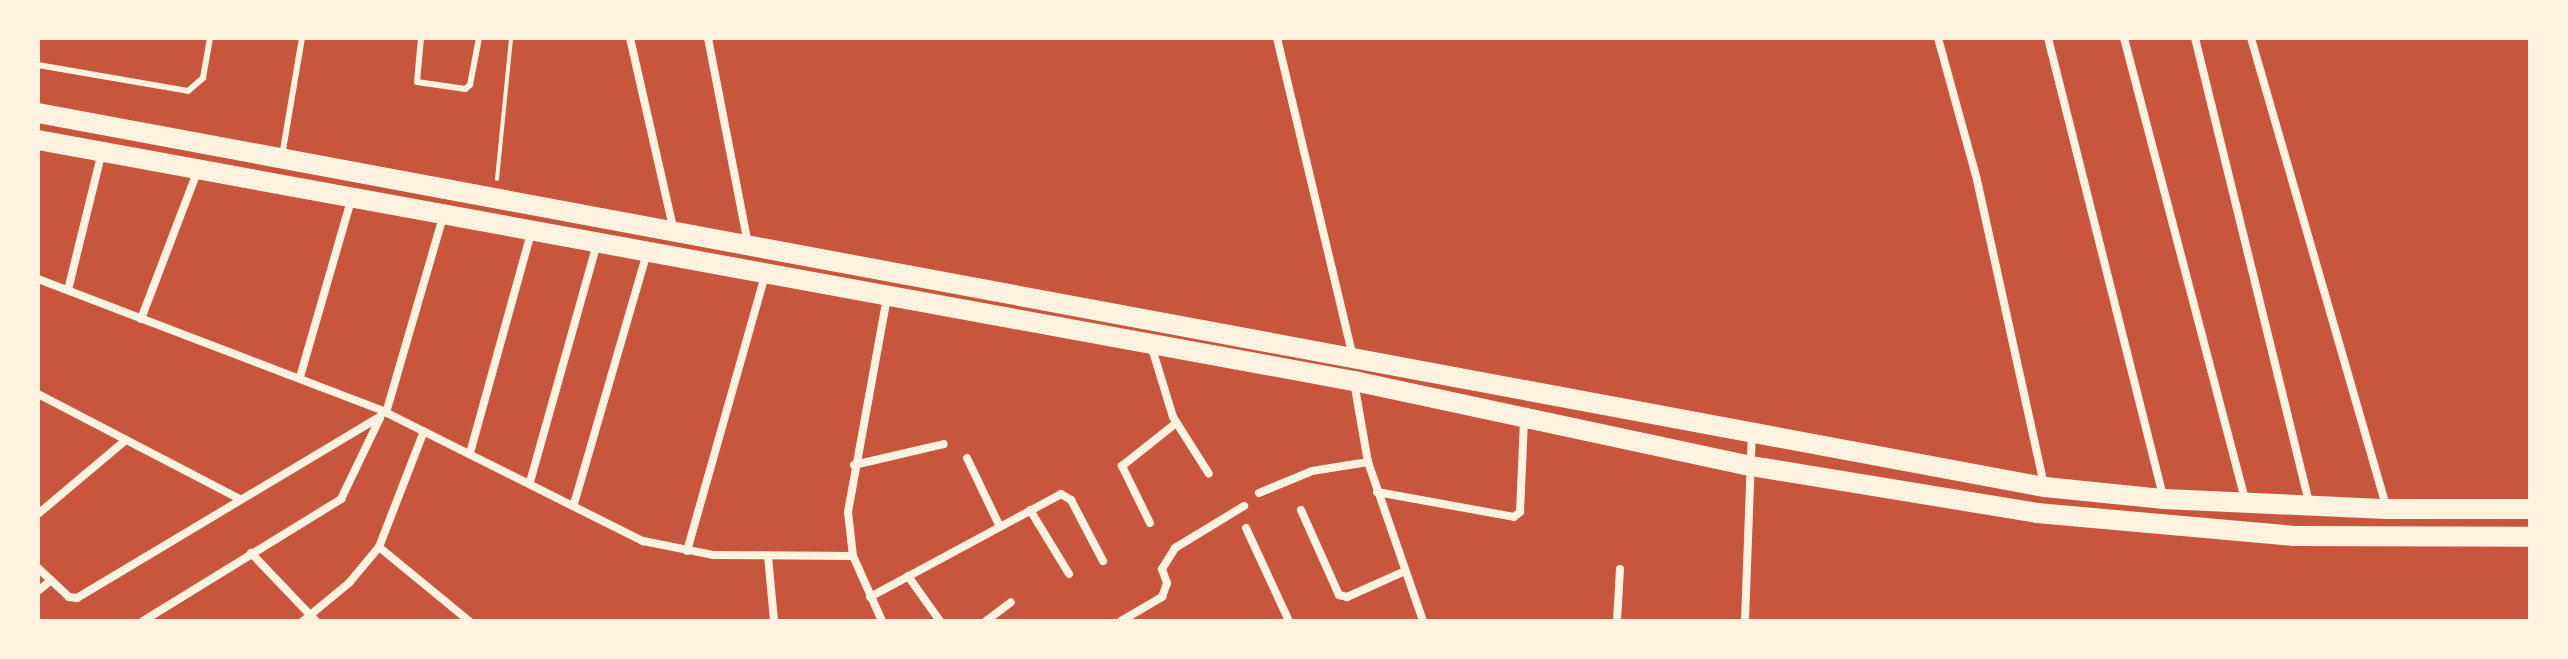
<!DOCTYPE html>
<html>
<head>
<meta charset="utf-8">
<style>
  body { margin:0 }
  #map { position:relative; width:2568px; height:659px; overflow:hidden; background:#c8553d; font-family:Poppins,sans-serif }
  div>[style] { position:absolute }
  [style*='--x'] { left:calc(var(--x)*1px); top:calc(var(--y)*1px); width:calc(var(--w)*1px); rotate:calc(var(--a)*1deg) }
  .path>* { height:4px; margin:-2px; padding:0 2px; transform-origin:2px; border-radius:2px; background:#fff3e0 }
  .service>* { height:6px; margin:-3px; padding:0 3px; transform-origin:3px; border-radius:3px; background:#fff3e0 }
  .minor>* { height:8px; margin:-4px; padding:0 4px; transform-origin:4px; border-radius:4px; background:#fff3e0 }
  .primary>* { height:20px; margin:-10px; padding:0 10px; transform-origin:10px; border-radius:10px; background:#fff3e0 }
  span { translate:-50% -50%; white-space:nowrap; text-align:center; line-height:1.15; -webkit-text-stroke:6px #fff3e0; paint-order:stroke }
  .frame { position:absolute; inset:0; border:40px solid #fff3e0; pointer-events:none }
</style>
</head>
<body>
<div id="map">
  <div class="path">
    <div style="--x:497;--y:179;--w:142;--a:-84.3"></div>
  </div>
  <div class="service">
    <div style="--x:421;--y:38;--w:44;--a:95.2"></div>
    <div style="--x:417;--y:82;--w:49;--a:8.3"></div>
    <div style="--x:465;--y:89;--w:6;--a:-39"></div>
    <div style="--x:470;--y:85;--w:48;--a:-79.2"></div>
    <div style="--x:38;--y:65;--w:152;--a:9.8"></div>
    <div style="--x:188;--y:91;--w:20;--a:-41"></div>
    <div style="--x:203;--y:78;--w:41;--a:-80.1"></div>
    <div style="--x:282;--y:156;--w:120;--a:-80.4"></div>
  </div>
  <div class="minor">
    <div style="--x:630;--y:38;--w:198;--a:77.2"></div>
    <div style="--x:708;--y:38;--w:210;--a:79"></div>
    <div style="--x:1277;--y:38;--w:327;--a:76.6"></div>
    <div style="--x:1938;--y:38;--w:147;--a:74.6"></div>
    <div style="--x:1977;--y:180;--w:311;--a:77.6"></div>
    <div style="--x:2048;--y:38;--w:475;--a:75.9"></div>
    <div style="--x:2124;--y:38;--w:480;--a:75.3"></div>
    <div style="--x:2195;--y:38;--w:479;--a:76.2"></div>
    <div style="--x:2251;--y:38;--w:490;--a:73.9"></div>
    <div style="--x:38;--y:279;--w:369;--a:20.9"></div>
    <div style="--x:383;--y:411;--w:291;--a:26.6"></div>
    <div style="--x:643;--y:541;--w:71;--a:11.3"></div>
    <div style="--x:713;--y:555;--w:140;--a:0.4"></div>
    <div style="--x:68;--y:290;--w:142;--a:-76.2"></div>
    <div style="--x:141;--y:319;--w:160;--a:-69.1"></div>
    <div style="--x:1151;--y:345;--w:75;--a:73"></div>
    <div style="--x:1173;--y:417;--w:67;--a:57.7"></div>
    <div style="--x:300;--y:377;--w:187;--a:-73.9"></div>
    <div style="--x:1354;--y:382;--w:81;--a:80.1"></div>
    <div style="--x:1368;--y:462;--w:168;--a:70.9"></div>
    <div style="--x:38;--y:394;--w:228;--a:27.5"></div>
    <div style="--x:386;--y:413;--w:208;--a:-73.8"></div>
    <div style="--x:470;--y:453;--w:231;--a:-74.5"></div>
    <div style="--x:967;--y:458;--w:76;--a:64.4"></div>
    <div style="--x:854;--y:465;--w:92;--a:-13.1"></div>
    <div style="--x:530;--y:482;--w:247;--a:-74.3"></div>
    <div style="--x:1377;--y:492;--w:139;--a:10.3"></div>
    <div style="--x:1514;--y:517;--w:8;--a:-40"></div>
    <div style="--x:1520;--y:512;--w:92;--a:-87.5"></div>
    <div style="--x:1259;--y:493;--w:57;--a:-22.5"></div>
    <div style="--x:1312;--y:471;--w:57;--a:-9.1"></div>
    <div style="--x:574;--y:504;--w:262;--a:-73.8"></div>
    <div style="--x:1030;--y:510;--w:75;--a:58.6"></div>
    <div style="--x:1301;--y:510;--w:93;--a:65.9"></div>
    <div style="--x:1339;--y:595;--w:8;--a:14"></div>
    <div style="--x:1347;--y:597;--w:61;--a:-24.1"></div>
    <div style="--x:38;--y:514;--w:115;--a:-40.1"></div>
    <div style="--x:1150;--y:523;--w:64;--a:-116.2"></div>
    <div style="--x:1122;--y:466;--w:69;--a:-38.5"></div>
    <div style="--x:1246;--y:528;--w:102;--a:65.2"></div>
    <div style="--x:379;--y:547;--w:117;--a:39.4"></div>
    <div style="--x:687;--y:551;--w:287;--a:-74.2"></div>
    <div style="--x:251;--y:553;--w:94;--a:46.3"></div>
    <div style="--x:768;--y:556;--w:65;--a:84.7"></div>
    <div style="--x:38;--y:568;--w:42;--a:43.1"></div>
    <div style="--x:69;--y:597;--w:8;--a:7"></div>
    <div style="--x:77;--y:598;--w:353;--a:-30.9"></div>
    <div style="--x:908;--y:576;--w:55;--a:54.6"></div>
    <div style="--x:38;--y:591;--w:17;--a:-40"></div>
    <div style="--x:870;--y:597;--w:217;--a:-28.3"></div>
    <div style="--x:1061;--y:494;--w:12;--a:31"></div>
    <div style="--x:1071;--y:500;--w:69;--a:62.3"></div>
    <div style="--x:143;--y:621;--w:233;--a:-31.6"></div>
    <div style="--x:341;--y:499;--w:90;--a:-64.3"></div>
    <div style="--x:303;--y:621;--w:60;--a:-39.6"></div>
    <div style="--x:349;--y:583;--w:47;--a:-50.2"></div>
    <div style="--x:379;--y:547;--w:124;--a:-68.8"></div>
    <div style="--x:882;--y:621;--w:71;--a:-114"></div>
    <div style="--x:853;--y:556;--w:44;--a:-96.5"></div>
    <div style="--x:848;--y:512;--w:218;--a:-79.7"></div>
    <div style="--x:986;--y:621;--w:31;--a:-37"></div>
    <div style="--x:1121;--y:621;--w:48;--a:-30.3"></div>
    <div style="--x:1162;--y:597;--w:15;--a:-70"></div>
    <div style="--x:1167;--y:583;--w:15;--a:-110"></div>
    <div style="--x:1162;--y:569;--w:25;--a:-58"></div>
    <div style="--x:1175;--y:548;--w:81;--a:-31.3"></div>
    <div style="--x:1617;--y:621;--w:52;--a:-86.7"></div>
    <div style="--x:1745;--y:621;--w:187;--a:-87.9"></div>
  </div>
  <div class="primary">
    <div style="--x:38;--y:113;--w:2042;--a:10.56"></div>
    <div style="--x:2045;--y:487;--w:120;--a:5.8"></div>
    <div style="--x:2164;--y:499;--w:223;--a:2.6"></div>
    <div style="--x:2387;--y:509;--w:143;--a:0"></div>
    <div style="--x:38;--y:140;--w:1338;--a:10.38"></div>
    <div style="--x:1354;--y:381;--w:406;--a:12.1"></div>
    <div style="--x:1751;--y:466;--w:290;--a:9.3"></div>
    <div style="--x:2037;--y:513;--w:258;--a:5.1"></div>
    <div style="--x:2294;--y:536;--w:236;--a:0.2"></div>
  </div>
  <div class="frame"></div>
</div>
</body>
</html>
